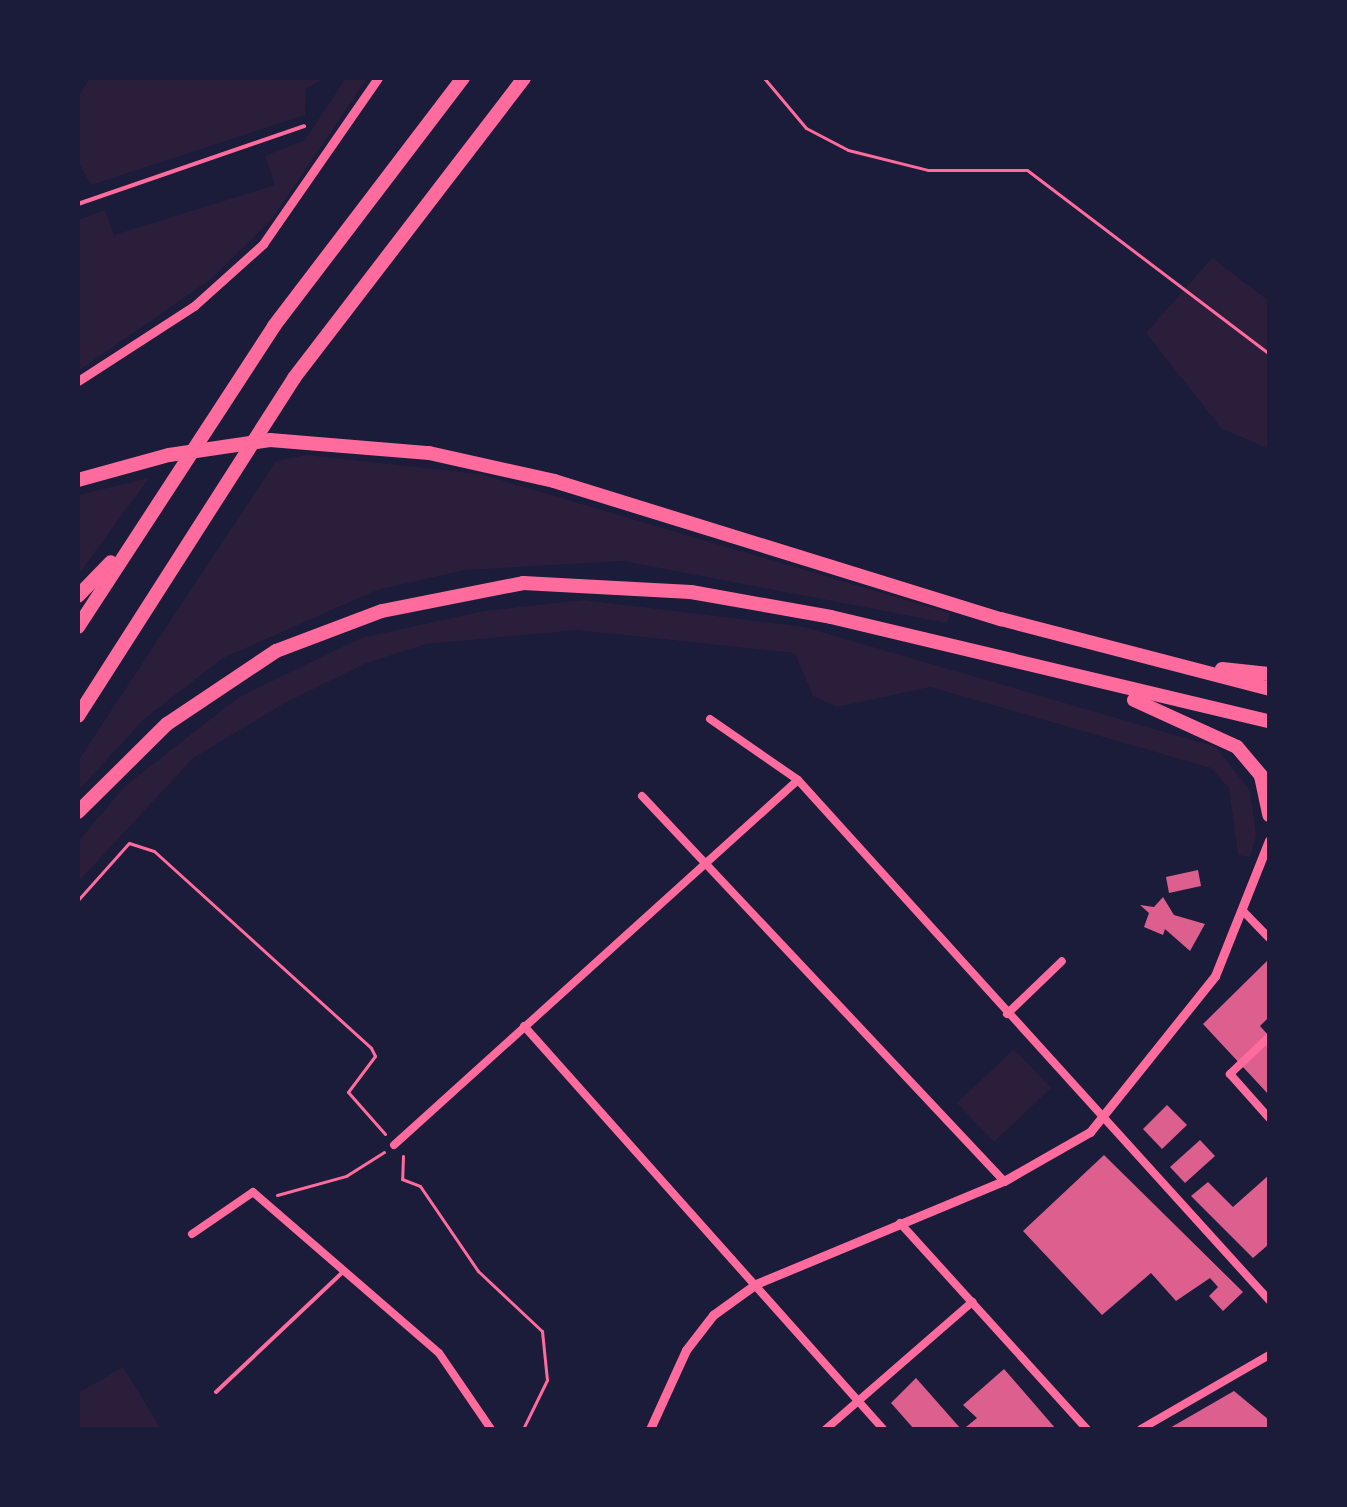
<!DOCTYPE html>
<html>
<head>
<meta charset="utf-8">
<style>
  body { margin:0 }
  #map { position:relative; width:1347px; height:1507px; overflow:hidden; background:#1b1b3a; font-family:Quicksand,sans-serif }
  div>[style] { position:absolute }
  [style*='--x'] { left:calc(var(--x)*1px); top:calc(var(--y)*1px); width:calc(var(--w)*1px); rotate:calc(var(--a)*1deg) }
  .green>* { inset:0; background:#2a1e3b }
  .building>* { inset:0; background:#dd5f8e }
  .path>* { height:3px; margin:-1.5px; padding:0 1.5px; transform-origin:1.5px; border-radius:1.5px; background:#ff6b9d }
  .service>* { height:4px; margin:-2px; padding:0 2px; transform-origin:2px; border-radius:2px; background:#ff6b9d }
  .minor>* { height:8px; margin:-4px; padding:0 4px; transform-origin:4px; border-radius:4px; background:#ff6b9d }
  .tertiary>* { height:9px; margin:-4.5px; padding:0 4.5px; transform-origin:4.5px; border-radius:4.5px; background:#ff6b9d }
  .motorway>* { height:14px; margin:-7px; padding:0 7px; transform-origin:7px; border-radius:7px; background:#ff6b9d }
  span { translate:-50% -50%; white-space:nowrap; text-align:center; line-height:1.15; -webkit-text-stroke:8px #1b1b3a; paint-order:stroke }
  .frame { position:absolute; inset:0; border:80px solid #1b1b3a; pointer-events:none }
</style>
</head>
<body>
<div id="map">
  <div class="green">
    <div style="clip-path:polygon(90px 78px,320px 78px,320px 81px,306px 88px,305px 115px,91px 185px,78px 161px,78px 97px)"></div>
    <div style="clip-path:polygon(346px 78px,367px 78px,272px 219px,211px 279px,78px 371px,78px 220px,105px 210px,114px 235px,275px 185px,265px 156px,305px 140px)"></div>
    <div style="clip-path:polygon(1212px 258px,1269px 301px,1269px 449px,1221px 428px,1146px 333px)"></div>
    <div style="clip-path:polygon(306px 455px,480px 474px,950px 613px,947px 623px,623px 561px,465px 570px,377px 590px,223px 658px,144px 719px,78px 791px,78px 761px,276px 461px)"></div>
    <div style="clip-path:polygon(149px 478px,78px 575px,78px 495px)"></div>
    <div style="clip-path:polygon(584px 600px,804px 627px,1216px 747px,1250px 791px,1256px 835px,1250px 857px,1238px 855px,1229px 788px,1211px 768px,930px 687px,837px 707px,813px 696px,795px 653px,577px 630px,426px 644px,364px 664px,285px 703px,193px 758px,78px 882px,78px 842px,124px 787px,239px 697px,361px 638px,484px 611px)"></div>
    <div style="clip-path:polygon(1014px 1049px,1051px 1088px,994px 1142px,957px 1103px)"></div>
    <div style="clip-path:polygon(123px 1367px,161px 1429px,78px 1429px,78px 1393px)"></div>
  </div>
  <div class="building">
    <div style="clip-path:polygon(1198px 870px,1201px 886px,1169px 893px,1166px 877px)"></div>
    <div style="clip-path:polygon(1163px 897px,1174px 915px,1205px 924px,1190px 951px,1165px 929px,1163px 935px,1144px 927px,1149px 913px,1140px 905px,1154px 907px)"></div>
    <div style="clip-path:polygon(1269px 959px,1269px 1017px,1260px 1026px,1269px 1036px,1269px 1095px,1203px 1024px)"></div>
    <div style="clip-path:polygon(1167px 1105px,1187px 1125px,1162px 1149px,1143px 1129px)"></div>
    <div style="clip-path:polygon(1200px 1140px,1215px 1156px,1185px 1183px,1170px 1167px)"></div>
    <div style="clip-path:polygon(1104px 1155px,1243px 1292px,1223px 1311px,1209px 1296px,1218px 1287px,1210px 1278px,1176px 1301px,1151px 1273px,1102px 1315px,1023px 1231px)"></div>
    <div style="clip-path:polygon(1269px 1175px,1269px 1244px,1253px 1258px,1191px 1196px,1208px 1182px,1233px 1207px)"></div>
    <div style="clip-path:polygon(1004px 1369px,1018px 1385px,1056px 1429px,966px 1427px,977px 1418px,963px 1405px)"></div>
    <div style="clip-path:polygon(916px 1378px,961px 1429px,914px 1429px,891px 1403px)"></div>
    <div style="clip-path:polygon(1234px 1391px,1269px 1420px,1269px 1429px,1168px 1429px)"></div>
  </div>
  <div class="path">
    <div style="--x:764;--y:78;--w:65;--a:50"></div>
    <div style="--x:806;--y:128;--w:47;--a:27.6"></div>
    <div style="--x:848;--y:150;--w:82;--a:14"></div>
    <div style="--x:928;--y:170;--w:99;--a:0"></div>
    <div style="--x:1027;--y:170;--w:304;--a:37.2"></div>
    <div style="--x:78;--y:900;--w:76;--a:-48.2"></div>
    <div style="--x:129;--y:843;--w:26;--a:18"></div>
    <div style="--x:154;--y:851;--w:293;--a:42.2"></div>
    <div style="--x:371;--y:1048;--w:9;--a:63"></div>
    <div style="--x:375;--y:1056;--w:45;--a:126.9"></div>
    <div style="--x:348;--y:1092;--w:56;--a:48.6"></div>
    <div style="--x:403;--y:1156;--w:23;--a:92"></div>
    <div style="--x:402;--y:1179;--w:19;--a:21"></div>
    <div style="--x:420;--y:1186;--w:103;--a:55.7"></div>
    <div style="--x:478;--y:1271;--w:88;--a:43.2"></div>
    <div style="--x:542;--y:1331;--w:49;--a:84.2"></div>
    <div style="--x:547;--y:1380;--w:55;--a:116.1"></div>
    <div style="--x:277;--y:1195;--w:72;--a:-15.4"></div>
    <div style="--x:346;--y:1176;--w:45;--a:-32.3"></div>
  </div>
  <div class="service">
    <div style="--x:78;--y:204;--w:239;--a:-19"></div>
    <div style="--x:216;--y:1392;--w:175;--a:-43.4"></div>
  </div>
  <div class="minor">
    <div style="--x:710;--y:719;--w:107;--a:34.7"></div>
    <div style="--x:798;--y:780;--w:702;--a:47.83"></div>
    <div style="--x:642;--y:796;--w:528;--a:46.76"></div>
    <div style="--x:1244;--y:912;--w:36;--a:46"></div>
    <div style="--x:1007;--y:1014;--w:76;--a:-43.9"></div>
    <div style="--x:524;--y:1026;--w:540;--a:48.3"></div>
    <div style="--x:1269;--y:1037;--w:54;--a:136.5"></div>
    <div style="--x:1230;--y:1074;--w:59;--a:48.4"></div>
    <div style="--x:394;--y:1145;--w:544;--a:-42.1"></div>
    <div style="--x:900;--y:1223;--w:278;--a:47.8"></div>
    <div style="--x:192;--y:1234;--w:74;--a:-34.5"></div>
    <div style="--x:253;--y:1192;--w:246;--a:40.9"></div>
    <div style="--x:439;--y:1353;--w:92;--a:55.6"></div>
    <div style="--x:826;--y:1429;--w:194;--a:-41"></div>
    <div style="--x:1141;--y:1429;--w:148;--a:-30"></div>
  </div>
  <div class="tertiary">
    <div style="--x:78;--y:381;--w:138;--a:-32.9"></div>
    <div style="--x:194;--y:306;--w:93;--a:-41.9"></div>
    <div style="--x:263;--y:244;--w:202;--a:-55.3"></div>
    <div style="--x:650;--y:1429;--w:87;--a:-65.5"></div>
    <div style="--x:686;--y:1350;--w:44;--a:-52.4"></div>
    <div style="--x:713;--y:1315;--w:53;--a:-35.8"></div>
    <div style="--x:756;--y:1284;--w:269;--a:-22.6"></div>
    <div style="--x:1004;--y:1181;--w:99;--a:-29.7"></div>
    <div style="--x:1090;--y:1132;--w:200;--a:-51.3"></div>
    <div style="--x:1215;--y:976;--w:146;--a:-68.3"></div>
  </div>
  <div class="motorway">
    <div style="--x:78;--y:480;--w:94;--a:-15.4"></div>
    <div style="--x:169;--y:455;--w:102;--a:-8.4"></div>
    <div style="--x:270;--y:440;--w:160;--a:4.7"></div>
    <div style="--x:429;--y:453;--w:128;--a:12.6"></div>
    <div style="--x:554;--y:481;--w:468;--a:17.2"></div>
    <div style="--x:1001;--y:619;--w:277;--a:14.6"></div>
    <div style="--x:78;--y:596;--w:47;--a:-45.9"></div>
    <div style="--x:78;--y:627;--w:359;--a:-56.9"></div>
    <div style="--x:274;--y:326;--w:312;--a:-52.7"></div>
    <div style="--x:1222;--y:669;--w:47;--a:6.1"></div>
    <div style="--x:1134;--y:700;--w:113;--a:24.5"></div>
    <div style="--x:1237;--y:747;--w:38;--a:50"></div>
    <div style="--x:1261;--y:776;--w:40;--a:78"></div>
    <div style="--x:78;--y:716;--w:401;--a:-57.4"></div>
    <div style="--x:294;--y:378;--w:378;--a:-52.5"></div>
    <div style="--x:78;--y:812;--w:125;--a:-44.7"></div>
    <div style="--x:167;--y:724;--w:131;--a:-33.8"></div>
    <div style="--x:276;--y:651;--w:113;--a:-20.7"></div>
    <div style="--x:382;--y:611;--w:144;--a:-11.2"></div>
    <div style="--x:523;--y:583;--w:168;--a:3.1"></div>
    <div style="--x:691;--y:592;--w:142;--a:10.1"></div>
    <div style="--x:831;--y:617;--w:450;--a:13.4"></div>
  </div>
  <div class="frame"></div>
</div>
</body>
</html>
